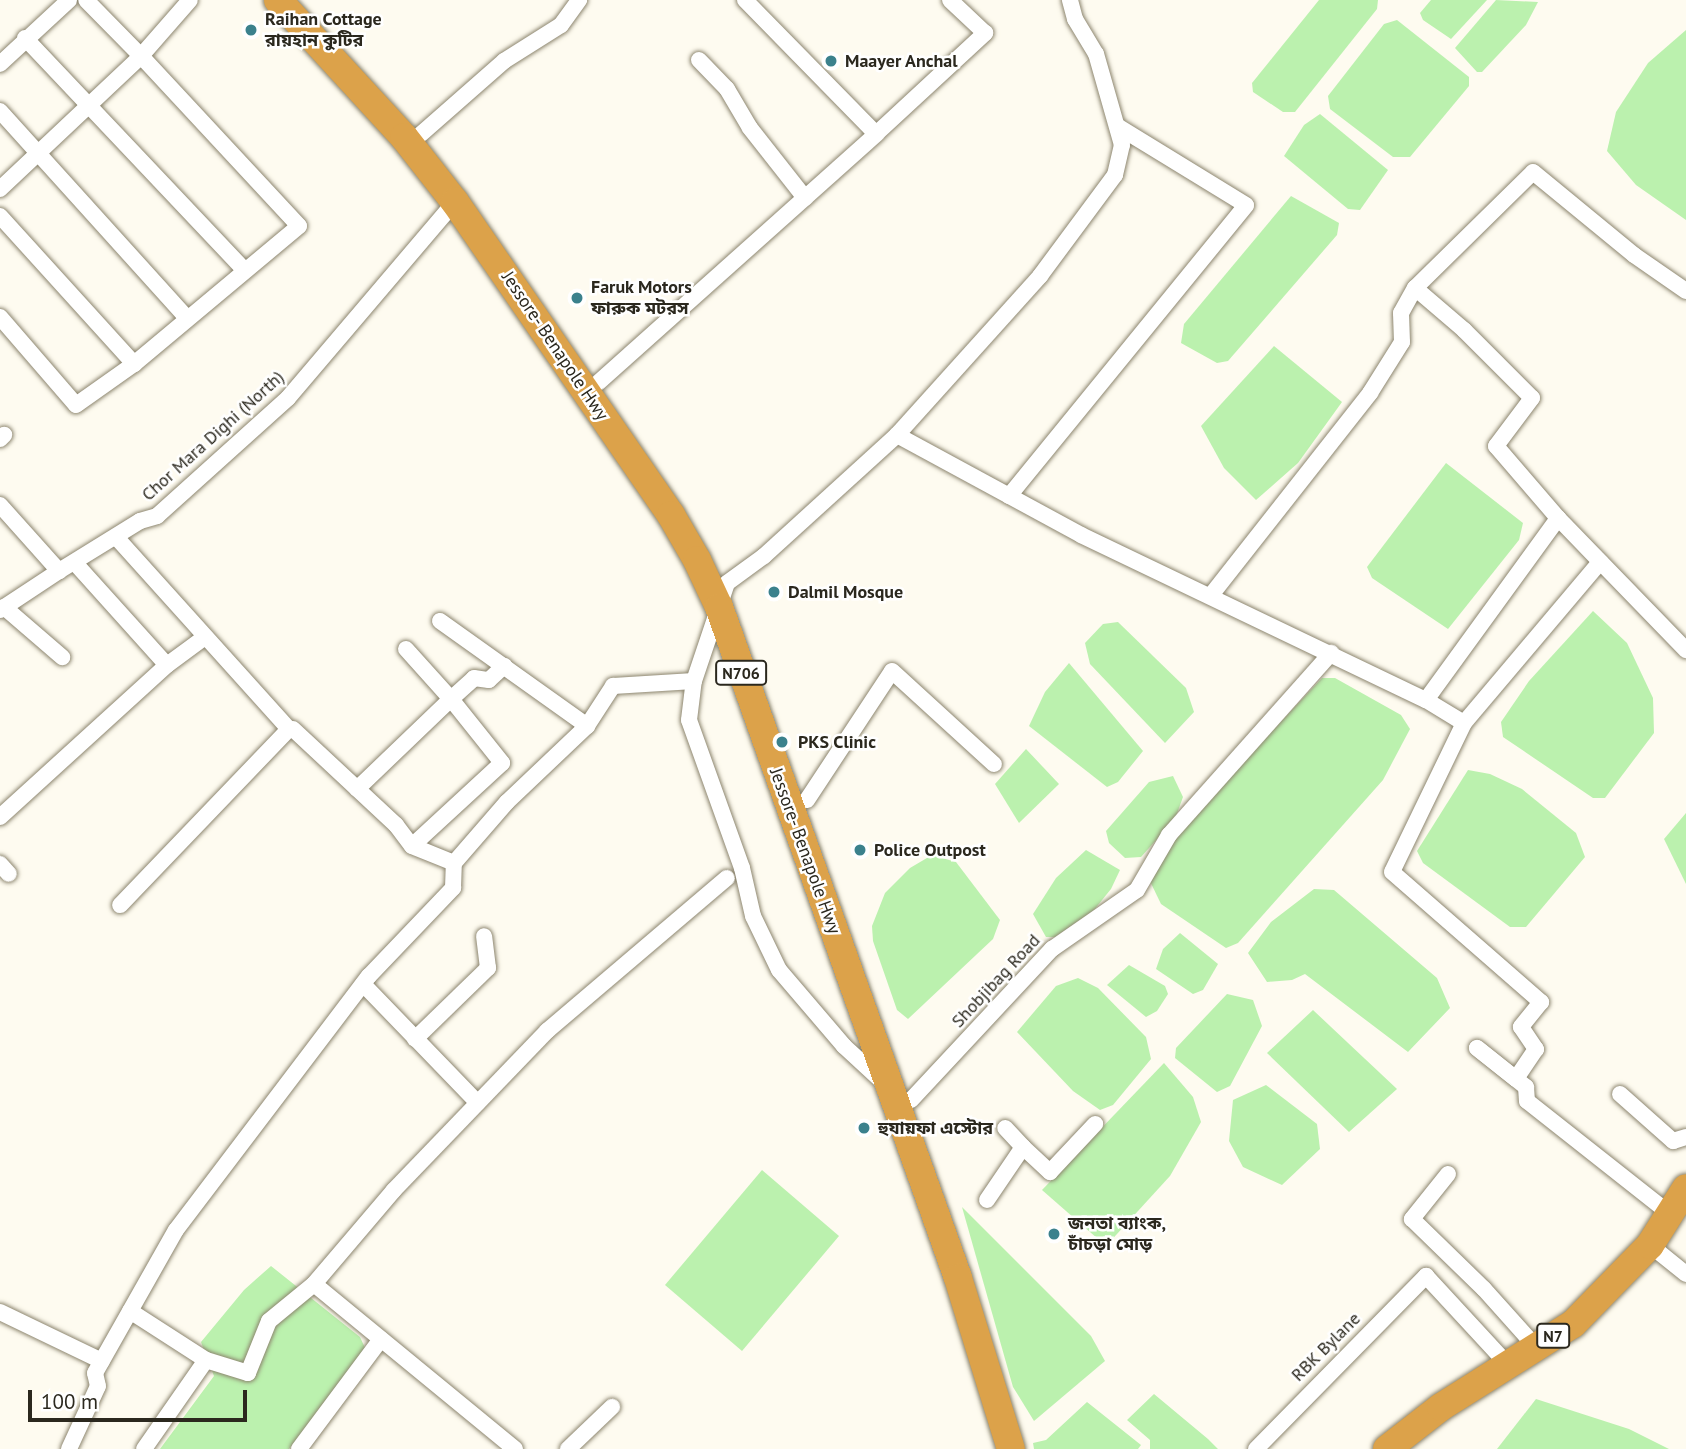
<!DOCTYPE html>
<html>
<head>
<meta charset="utf-8">
<style>
  body { margin:0 }
  #map { position:relative; width:1686px; height:1449px; overflow:hidden; background:#fefbf0; font-family:"PT Sans","Noto Sans Bengali",sans-serif }
  div>[style] { position:absolute }
  [style*='--x'] { left:calc(var(--x)*1px); top:calc(var(--y)*1px); width:calc(var(--w)*1px); rotate:calc(var(--a)*1deg) }
  .water>* { inset:0; background:#bbf1ae }
  .roads { filter:drop-shadow(0 0 2px #8c856e) drop-shadow(0 0 2px #8c856e) }
  .minor>* { height:16px; margin:-8px; padding:0 8px; transform-origin:8px; border-radius:8px; background:#fff }
  .trunk>* { height:28px; margin:-14px; padding:0 14px; transform-origin:14px; border-radius:14px; background:#dca24a }
  .dots>* { width:19px; height:19px; translate:-50% -50%; box-sizing:border-box; border:4px solid #fff; border-radius:50% }
  span { translate:-50% -50%; white-space:nowrap; text-align:center; line-height:1.15; -webkit-text-stroke:5px #fff; paint-order:stroke }
  .shield-label span { padding:2px 5px; background:#fff; border:2px solid; border-radius:5px; -webkit-text-stroke-width:0 }
  .shield-label { font-size:16px; color:#2b281e; font-weight:700 }
  .poi-label { font-size:18px; color:#2b281e; font-weight:700 }
  .left { translate:0 -50%; text-align:left }
  .street-label { font-size:18px; color:#2b281e }
  .scale { position:absolute; left:28px; top:1390px; width:219px; height:32px; box-sizing:border-box; border:4px solid #2b281e; border-top:0; padding-left:9px; font-size:21px; line-height:24px; white-space:nowrap; color:#2b281e; -webkit-text-stroke:5px #fff; paint-order:stroke }
</style>
</head>
<body>
<div id="map">
  <div class="water">
    <div style="clip-path:polygon(1319px 0,1378px 0,1377px 9px,1295px 112px,1283px 112px,1253px 92px,1252px 83px)"></div>
    <div style="clip-path:polygon(1431px 0,1487px 0,1451px 39px,1423px 20px,1420px 13px)"></div>
    <div style="clip-path:polygon(1496px 0,1538px 2px,1526px 25px,1482px 72px,1477px 72px,1455px 48px)"></div>
    <div style="clip-path:polygon(1397px 20px,1469px 77px,1469px 86px,1410px 157px,1393px 157px,1330px 109px,1328px 96px,1384px 24px)"></div>
    <div style="clip-path:polygon(1686px 30px,1686px 220px,1636px 185px,1607px 151px,1616px 112px,1648px 63px)"></div>
    <div style="clip-path:polygon(1320px 114px,1388px 170px,1360px 210px,1348px 209px,1284px 156px,1304px 125px)"></div>
    <div style="clip-path:polygon(1291px 196px,1339px 223px,1337px 235px,1228px 361px,1217px 363px,1181px 343px,1184px 324px)"></div>
    <div style="clip-path:polygon(1274px 346px,1342px 402px,1298px 463px,1256px 500px,1224px 468px,1201px 426px)"></div>
    <div style="clip-path:polygon(1446px 463px,1523px 523px,1519px 540px,1448px 629px,1372px 578px,1367px 567px)"></div>
    <div style="clip-path:polygon(1593px 611px,1627px 643px,1653px 698px,1654px 733px,1605px 798px,1593px 798px,1503px 737px,1501px 722px,1529px 681px)"></div>
    <div style="clip-path:polygon(1118px 622px,1186px 688px,1194px 712px,1165px 743px,1090px 664px,1085px 643px,1103px 624px)"></div>
    <div style="clip-path:polygon(1069px 663px,1143px 751px,1118px 782px,1107px 787px,1029px 726px,1045px 692px)"></div>
    <div style="clip-path:polygon(1322px 678px,1335px 678px,1401px 715px,1410px 729px,1383px 780px,1238px 943px,1226px 948px,1161px 904px,1147px 875px,1192px 816px)"></div>
    <div style="clip-path:polygon(1026px 749px,1059px 784px,1019px 823px,995px 784px)"></div>
    <div style="clip-path:polygon(1468px 770px,1490px 774px,1522px 789px,1576px 833px,1585px 857px,1526px 927px,1510px 927px,1423px 863px,1417px 851px)"></div>
    <div style="clip-path:polygon(1173px 776px,1183px 797px,1175px 819px,1141px 857px,1125px 858px,1109px 843px,1106px 831px,1149px 782px)"></div>
    <div style="clip-path:polygon(1686px 813px,1686px 884px,1664px 839px)"></div>
    <div style="clip-path:polygon(1086px 850px,1120px 870px,1111px 889px,1094px 910px,1055px 937px,1046px 937px,1033px 914px,1056px 878px)"></div>
    <div style="clip-path:polygon(932px 855px,956px 862px,1000px 920px,993px 939px,908px 1019px,897px 1010px,873px 941px,872px 926px,885px 893px,910px 868px)"></div>
    <div style="clip-path:polygon(1314px 889px,1334px 890px,1437px 978px,1450px 1008px,1408px 1052px,1305px 974px,1292px 980px,1267px 982px,1248px 953px,1271px 922px)"></div>
    <div style="clip-path:polygon(1180px 933px,1218px 964px,1203px 990px,1193px 994px,1156px 969px,1163px 949px)"></div>
    <div style="clip-path:polygon(1129px 965px,1165px 986px,1168px 994px,1157px 1011px,1146px 1017px,1107px 985px)"></div>
    <div style="clip-path:polygon(1078px 978px,1098px 988px,1146px 1037px,1151px 1059px,1113px 1105px,1100px 1110px,1073px 1091px,1017px 1032px,1056px 986px)"></div>
    <div style="clip-path:polygon(1227px 994px,1253px 1000px,1262px 1026px,1230px 1086px,1217px 1092px,1175px 1058px,1176px 1048px)"></div>
    <div style="clip-path:polygon(1313px 1010px,1397px 1089px,1349px 1132px,1267px 1053px)"></div>
    <div style="clip-path:polygon(1164px 1063px,1193px 1097px,1201px 1122px,1170px 1176px,1106px 1246px,1042px 1190px)"></div>
    <div style="clip-path:polygon(1266px 1085px,1317px 1124px,1320px 1149px,1282px 1185px,1243px 1167px,1229px 1141px,1233px 1100px)"></div>
    <div style="clip-path:polygon(762px 1170px,839px 1236px,742px 1351px,665px 1285px)"></div>
    <div style="clip-path:polygon(962px 1207px,1091px 1336px,1105px 1361px,1034px 1421px,1013px 1387px)"></div>
    <div style="clip-path:polygon(271px 1266px,360px 1337px,366px 1350px,289px 1449px,160px 1449px,214px 1376px,201px 1342px,244px 1290px)"></div>
    <div style="clip-path:polygon(1154px 1394px,1208px 1439px,1218px 1449px,1150px 1449px,1150px 1440px,1127px 1420px)"></div>
    <div style="clip-path:polygon(1536px 1399px,1629px 1429px,1669px 1449px,1497px 1449px)"></div>
    <div style="clip-path:polygon(1087px 1402px,1141px 1445px,1138px 1449px,1034px 1449px,1033px 1443px,1046px 1440px)"></div>
  </div>
  <div class="roads">
    <div class="minor">
      <div style="--x:745;--y:0;--w:187;--a:45.6"></div>
      <div style="--x:876;--y:134;--w:149;--a:-42.8"></div>
      <div style="--x:985;--y:33;--w:48;--a:-136.7"></div>
      <div style="--x:25;--y:38;--w:320;--a:46.6"></div>
      <div style="--x:699;--y:60;--w:40;--a:46"></div>
      <div style="--x:727;--y:89;--w:45;--a:59.5"></div>
      <div style="--x:750;--y:128;--w:89;--a:51.8"></div>
      <div style="--x:0;--y:64;--w:94;--a:-42.8"></div>
      <div style="--x:0;--y:111;--w:278;--a:47.9"></div>
      <div style="--x:421;--y:134;--w:111;--a:-41.3"></div>
      <div style="--x:504;--y:61;--w:67;--a:-32.3"></div>
      <div style="--x:561;--y:25;--w:31;--a:-54"></div>
      <div style="--x:0;--y:189;--w:194;--a:-43.3"></div>
      <div style="--x:141;--y:56;--w:78;--a:-134.5"></div>
      <div style="--x:0;--y:216;--w:200;--a:47.8"></div>
      <div style="--x:1415;--y:288;--w:65;--a:40.6"></div>
      <div style="--x:1464;--y:330;--w:96;--a:45"></div>
      <div style="--x:1532;--y:398;--w:60;--a:126.9"></div>
      <div style="--x:1496;--y:446;--w:95;--a:49.3"></div>
      <div style="--x:0;--y:317;--w:116;--a:49.2"></div>
      <div style="--x:76;--y:405;--w:71;--a:-35.3"></div>
      <div style="--x:134;--y:364;--w:215;--a:-39.9"></div>
      <div style="--x:299;--y:226;--w:232;--a:-132.9"></div>
      <div style="--x:141;--y:56;--w:74;--a:-48.8"></div>
      <div style="--x:599;--y:382;--w:372;--a:-41.8"></div>
      <div style="--x:897;--y:435;--w:209;--a:28.5"></div>
      <div style="--x:1081;--y:535;--w:382;--a:25.6"></div>
      <div style="--x:1426;--y:700;--w:225;--a:-54"></div>
      <div style="--x:1558;--y:518;--w:184;--a:45.9"></div>
      <div style="--x:0;--y:439;--w:6;--a:-45"></div>
      <div style="--x:1009;--y:496;--w:375;--a:-50.8"></div>
      <div style="--x:1246;--y:205;--w:151;--a:-148.5"></div>
      <div style="--x:0;--y:505;--w:89;--a:48.2"></div>
      <div style="--x:59;--y:571;--w:95;--a:-31.7"></div>
      <div style="--x:140;--y:521;--w:18;--a:-16"></div>
      <div style="--x:157;--y:516;--w:176;--a:-42"></div>
      <div style="--x:288;--y:398;--w:257;--a:-49.6"></div>
      <div style="--x:116;--y:537;--w:258;--a:48"></div>
      <div style="--x:289;--y:729;--w:244;--a:133.8"></div>
      <div style="--x:75;--y:563;--w:137;--a:48"></div>
      <div style="--x:1212;--y:594;--w:256;--a:-51.8"></div>
      <div style="--x:1370;--y:393;--w:60;--a:-57.9"></div>
      <div style="--x:1402;--y:342;--w:29;--a:-92"></div>
      <div style="--x:1401;--y:313;--w:29;--a:-61"></div>
      <div style="--x:1415;--y:288;--w:165;--a:-44.5"></div>
      <div style="--x:1533;--y:172;--w:131;--a:39.4"></div>
      <div style="--x:1634;--y:255;--w:63;--a:34.7"></div>
      <div style="--x:4;--y:607;--w:77;--a:40.8"></div>
      <div style="--x:0;--y:610;--w:71;--a:-33.5"></div>
      <div style="--x:440;--y:621;--w:181;--a:35.5"></div>
      <div style="--x:406;--y:649;--w:67;--a:48"></div>
      <div style="--x:451;--y:699;--w:31;--a:-42"></div>
      <div style="--x:474;--y:678;--w:15;--a:8"></div>
      <div style="--x:489;--y:680;--w:21;--a:-43"></div>
      <div style="--x:1426;--y:700;--w:44;--a:31.2"></div>
      <div style="--x:1464;--y:723;--w:165;--a:115.8"></div>
      <div style="--x:1392;--y:872;--w:198;--a:41.1"></div>
      <div style="--x:1541;--y:1002;--w:32;--a:129"></div>
      <div style="--x:1521;--y:1027;--w:27;--a:56"></div>
      <div style="--x:1536;--y:1049;--w:36;--a:124"></div>
      <div style="--x:1516;--y:1079;--w:50;--a:-141.5"></div>
      <div style="--x:1477;--y:1048;--w:63;--a:38.5"></div>
      <div style="--x:1526;--y:1087;--w:14;--a:86"></div>
      <div style="--x:1527;--y:1101;--w:182;--a:38.3"></div>
      <div style="--x:1464;--y:723;--w:211;--a:-49.8"></div>
      <div style="--x:293;--y:729;--w:141;--a:43"></div>
      <div style="--x:396;--y:825;--w:26;--a:53"></div>
      <div style="--x:412;--y:846;--w:45;--a:22"></div>
      <div style="--x:357;--y:789;--w:130;--a:-43.8"></div>
      <div style="--x:451;--y:699;--w:82;--a:51.4"></div>
      <div style="--x:502;--y:763;--w:122;--a:137.3"></div>
      <div style="--x:807;--y:800;--w:154;--a:-56.6"></div>
      <div style="--x:892;--y:671;--w:138;--a:42.4"></div>
      <div style="--x:0;--y:817;--w:226;--a:-42.3"></div>
      <div style="--x:167;--y:665;--w:47;--a:-36.4"></div>
      <div style="--x:0;--y:864;--w:13;--a:48"></div>
      <div style="--x:363;--y:984;--w:165;--a:46"></div>
      <div style="--x:415;--y:1039;--w:102;--a:-44.2"></div>
      <div style="--x:488;--y:968;--w:32;--a:-97"></div>
      <div style="--x:883;--y:1082;--w:53;--a:-137.3"></div>
      <div style="--x:844;--y:1046;--w:100;--a:-130.5"></div>
      <div style="--x:779;--y:970;--w:60;--a:-115.7"></div>
      <div style="--x:753;--y:916;--w:49;--a:-102.9"></div>
      <div style="--x:742;--y:868;--w:157;--a:-109.7"></div>
      <div style="--x:689;--y:720;--w:39;--a:-83"></div>
      <div style="--x:694;--y:681;--w:103;--a:-71.4"></div>
      <div style="--x:727;--y:583;--w:46;--a:-36.1"></div>
      <div style="--x:764;--y:556;--w:180;--a:-42.3"></div>
      <div style="--x:897;--y:435;--w:214;--a:-48"></div>
      <div style="--x:1040;--y:276;--w:126;--a:-53.4"></div>
      <div style="--x:1115;--y:175;--w:31;--a:-77"></div>
      <div style="--x:1122;--y:145;--w:95;--a:-105.9"></div>
      <div style="--x:1096;--y:54;--w:41;--a:-121"></div>
      <div style="--x:1075;--y:19;--w:20;--a:-105"></div>
      <div style="--x:1620;--y:1094;--w:71;--a:41.6"></div>
      <div style="--x:1673;--y:1141;--w:14;--a:-17"></div>
      <div style="--x:911;--y:1100;--w:207;--a:-47"></div>
      <div style="--x:1052;--y:949;--w:103;--a:-34.8"></div>
      <div style="--x:1137;--y:890;--w:64;--a:-59.8"></div>
      <div style="--x:1169;--y:835;--w:244;--a:-48.3"></div>
      <div style="--x:1023;--y:1147;--w:37;--a:43"></div>
      <div style="--x:1050;--y:1172;--w:66;--a:-46.8"></div>
      <div style="--x:1448;--y:1174;--w:58;--a:128.7"></div>
      <div style="--x:1412;--y:1219;--w:100;--a:44.2"></div>
      <div style="--x:1484;--y:1289;--w:78;--a:48.1"></div>
      <div style="--x:987;--y:1200;--w:64;--a:-55.8"></div>
      <div style="--x:1023;--y:1147;--w:26;--a:-133"></div>
      <div style="--x:1650;--y:1245;--w:46;--a:38.9"></div>
      <div style="--x:130;--y:1311;--w:90;--a:32.8"></div>
      <div style="--x:0;--y:1312;--w:113;--a:25.7"></div>
      <div style="--x:69;--y:1449;--w:69;--a:-65.3"></div>
      <div style="--x:98;--y:1386;--w:13;--a:-103"></div>
      <div style="--x:95;--y:1373;--w:164;--a:-60.5"></div>
      <div style="--x:176;--y:1230;--w:319;--a:-52.8"></div>
      <div style="--x:369;--y:976;--w:122;--a:-46.3"></div>
      <div style="--x:453;--y:888;--w:25;--a:-88"></div>
      <div style="--x:454;--y:863;--w:81;--a:-49"></div>
      <div style="--x:507;--y:802;--w:110;--a:-43.5"></div>
      <div style="--x:587;--y:726;--w:48;--a:-57"></div>
      <div style="--x:613;--y:686;--w:81;--a:-3.5"></div>
      <div style="--x:144;--y:1449;--w:108;--a:-55.1"></div>
      <div style="--x:206;--y:1360;--w:44;--a:17.2"></div>
      <div style="--x:248;--y:1373;--w:56;--a:-68"></div>
      <div style="--x:269;--y:1321;--w:58;--a:-39.4"></div>
      <div style="--x:299;--y:1449;--w:137;--a:-53.3"></div>
      <div style="--x:515;--y:1449;--w:260;--a:-140.6"></div>
      <div style="--x:314;--y:1284;--w:123;--a:-49.6"></div>
      <div style="--x:394;--y:1190;--w:221;--a:-46.1"></div>
      <div style="--x:547;--y:1031;--w:236;--a:-40.4"></div>
      <div style="--x:568;--y:1449;--w:61;--a:-43.7"></div>
      <div style="--x:1256;--y:1449;--w:243;--a:-45.5"></div>
      <div style="--x:1426;--y:1276;--w:121;--a:47.3"></div>
    </div>
    <div class="trunk">
      <div style="--x:278;--y:0;--w:186;--a:47.4"></div>
      <div style="--x:404;--y:137;--w:83;--a:51.9"></div>
      <div style="--x:455;--y:202;--w:380;--a:55.4"></div>
      <div style="--x:671;--y:515;--w:52;--a:60"></div>
      <div style="--x:697;--y:560;--w:52;--a:64.9"></div>
      <div style="--x:719;--y:607;--w:712;--a:70.39"></div>
      <div style="--x:958;--y:1278;--w:179;--a:72.8"></div>
      <div style="--x:1387;--y:1449;--w:68;--a:-37.9"></div>
      <div style="--x:1441;--y:1407;--w:156;--a:-32.2"></div>
      <div style="--x:1573;--y:1324;--w:110;--a:-45.7"></div>
      <div style="--x:1650;--y:1245;--w:67;--a:-57.7"></div>
    </div>
  </div>
  <div class="dots">
    <div style="left:251px;top:30px;background:#3b818c"></div>
    <div style="left:831px;top:61px;background:#3b818c"></div>
    <div style="left:577px;top:298px;background:#3b818c"></div>
    <div style="left:774px;top:592px;background:#3b818c"></div>
    <div style="left:782px;top:742px;background:#3b818c"></div>
    <div style="left:860px;top:850px;background:#3b818c"></div>
    <div style="left:864px;top:1128px;background:#3b818c"></div>
    <div style="left:1054px;top:1234px;background:#3b818c"></div>
  </div>
  <div class="shield-label">
    <span style="left:741px;top:673px">N706</span>
    <span style="left:1553px;top:1336px">N7</span>
  </div>
  <div class="poi-label">
    <span class="left" style="left:265px;top:30px">Raihan Cottage<br>রায়হান কুটির</span>
    <span class="left" style="left:845px;top:61px">Maayer Anchal</span>
    <span class="left" style="left:591px;top:298px">Faruk Motors<br>ফারুক মটরস</span>
    <span class="left" style="left:788px;top:592px">Dalmil Mosque</span>
    <span class="left" style="left:798px;top:742px">PKS Clinic</span>
    <span class="left" style="left:874px;top:850px">Police Outpost</span>
    <span class="left" style="left:878px;top:1128px">হুযায়ফা এস্টোর</span>
    <span class="left" style="left:1068px;top:1234px">জনতা ব্যাংক,<br>চাঁচড়া মোড়</span>
  </div>
  <div class="street-label">
    <span style="left:555px;top:346px;rotate:56deg">Jessore- Benapole Hwy</span>
    <span style="left:213px;top:436px;rotate:-42deg">Chor Mara Dighi (North)</span>
    <span style="left:805px;top:851px;rotate:70deg">Jessore- Benapole Hwy</span>
    <span style="left:996px;top:981px;rotate:-47deg">Shobjibag Road</span>
    <span style="left:1326px;top:1347px;rotate:-45deg">RBK Bylane</span>
  </div>
  <div class="scale">100 m</div>
</div>
</body>
</html>
